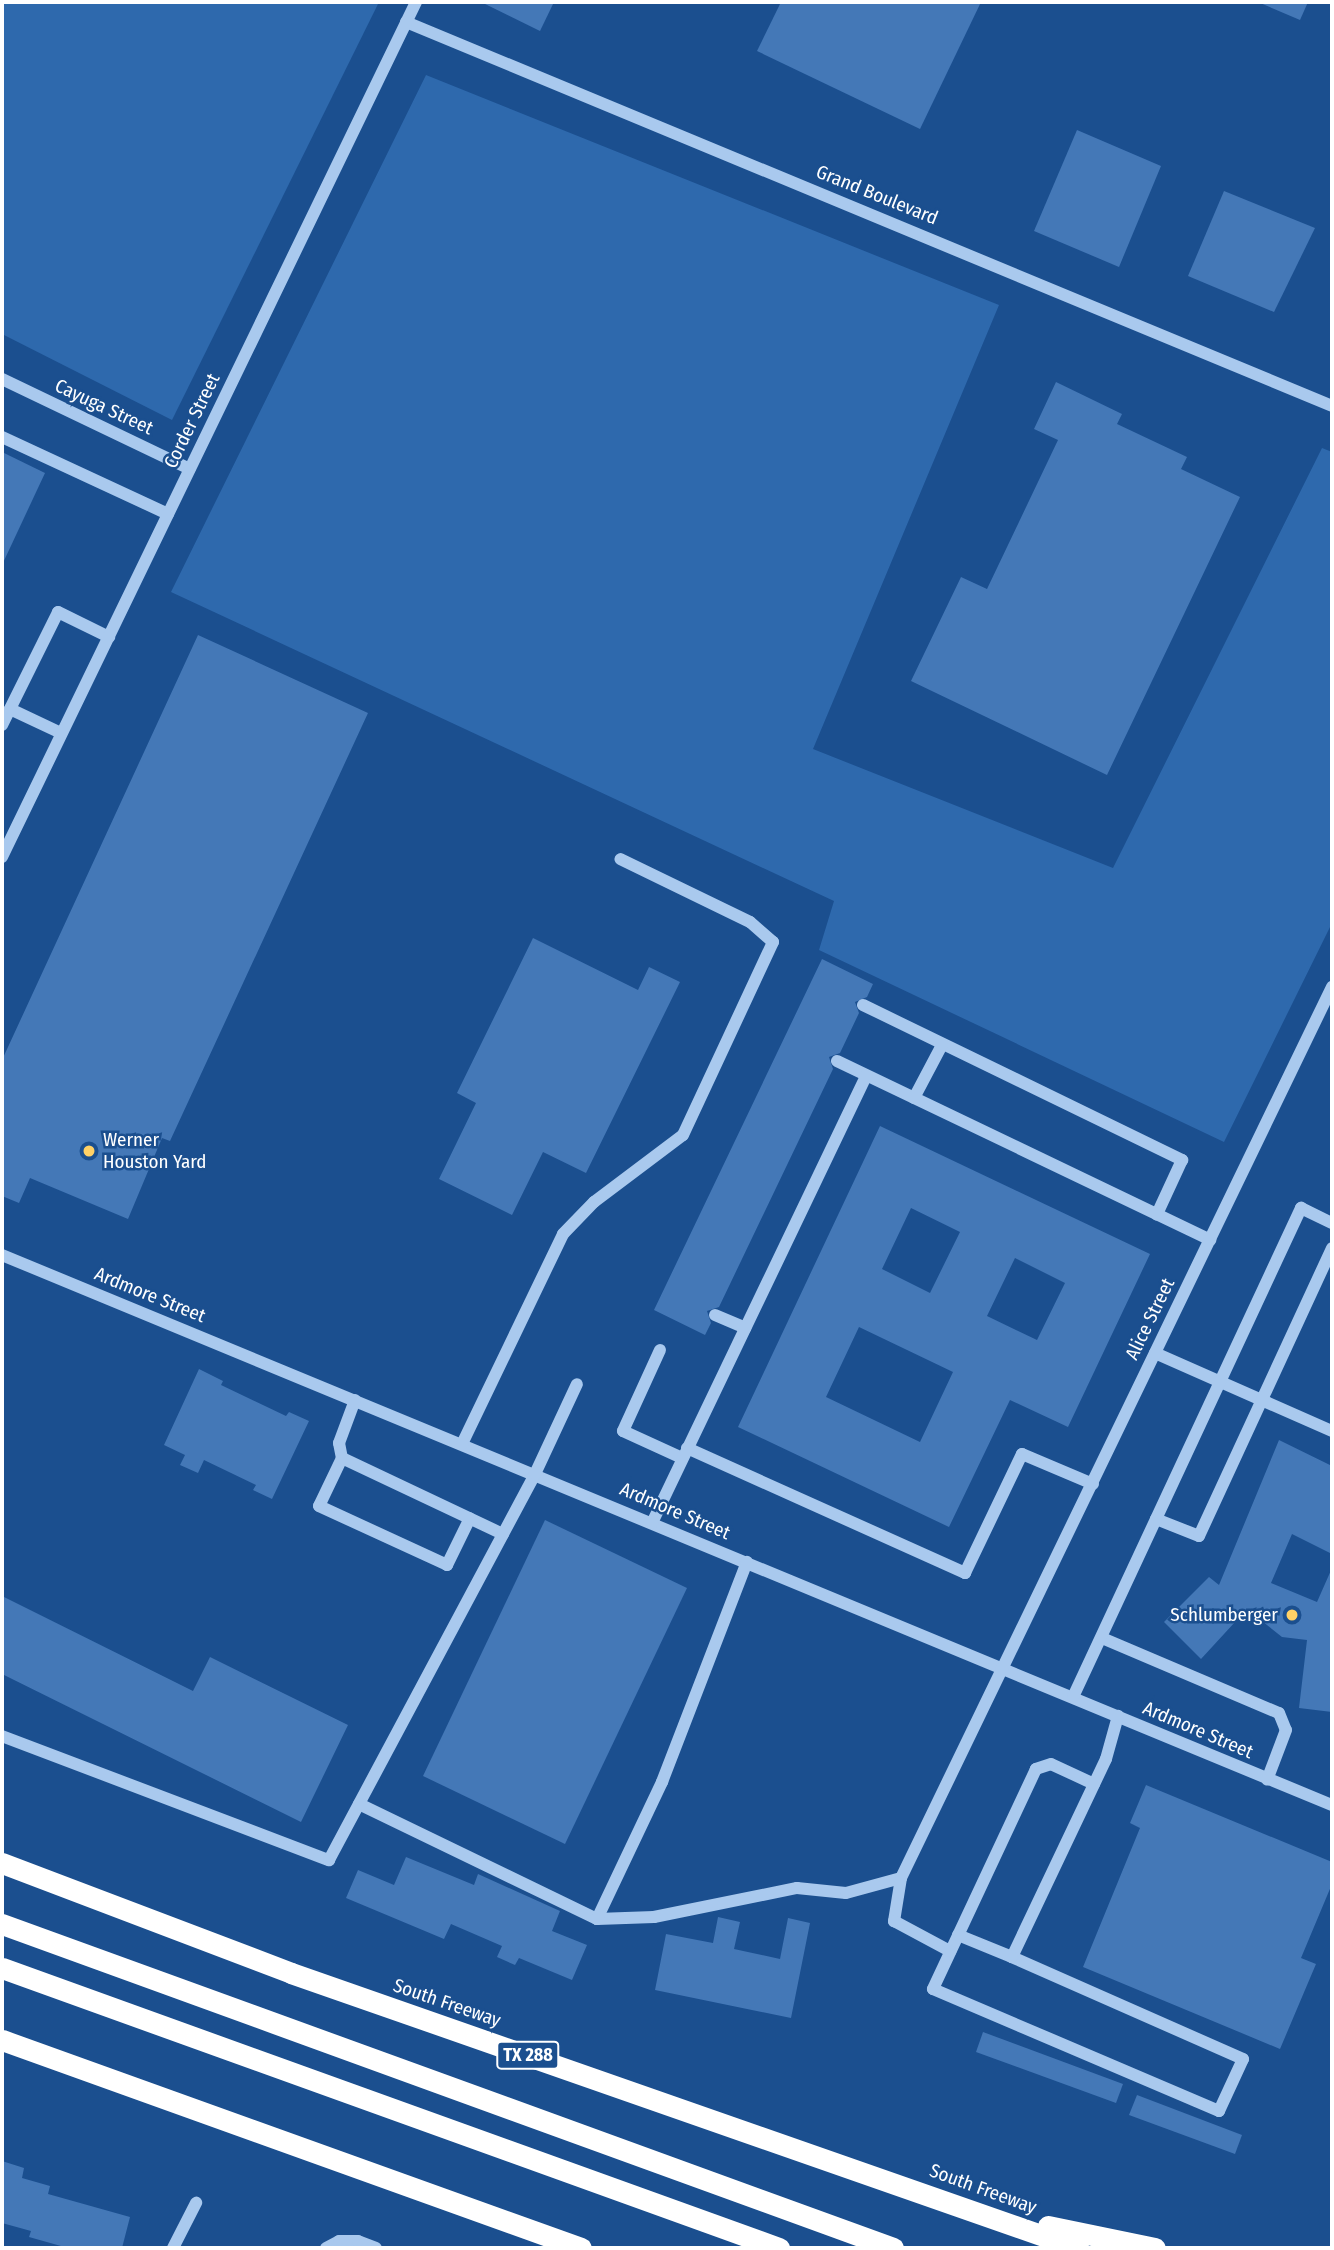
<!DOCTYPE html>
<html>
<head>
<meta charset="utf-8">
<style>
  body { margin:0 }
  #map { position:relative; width:1334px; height:2250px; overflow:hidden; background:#1b4f8f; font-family:"Fira Sans Condensed",sans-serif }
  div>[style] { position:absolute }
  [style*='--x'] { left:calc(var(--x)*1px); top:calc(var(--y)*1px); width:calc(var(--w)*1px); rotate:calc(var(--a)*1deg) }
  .green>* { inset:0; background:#2e69ad }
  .building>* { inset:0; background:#4478b7 }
  .minor>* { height:12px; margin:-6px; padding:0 6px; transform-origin:6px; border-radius:6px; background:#a9c9ee }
  .highway>* { height:21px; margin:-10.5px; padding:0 10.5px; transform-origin:10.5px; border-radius:10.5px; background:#fff }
  .dots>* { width:19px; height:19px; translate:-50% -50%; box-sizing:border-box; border:4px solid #1b4f8f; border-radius:50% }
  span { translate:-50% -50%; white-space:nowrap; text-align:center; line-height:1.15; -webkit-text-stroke:5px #1b4f8f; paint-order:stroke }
  .shield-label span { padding:2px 5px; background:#1b4f8f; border:2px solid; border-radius:5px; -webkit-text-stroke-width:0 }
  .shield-label { font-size:18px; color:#fff; font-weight:700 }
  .street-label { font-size:19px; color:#fff }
  .poi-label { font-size:19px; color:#fff }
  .left { translate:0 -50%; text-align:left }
  .right { translate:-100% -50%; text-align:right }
  .frame { position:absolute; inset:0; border:4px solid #fff; pointer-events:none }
</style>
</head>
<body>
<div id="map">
  <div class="green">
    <div style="clip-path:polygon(2px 2px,379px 2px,172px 420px,2px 334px)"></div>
    <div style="clip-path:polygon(426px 75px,999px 305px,813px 749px,1113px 868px,1322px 448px,1332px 452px,1332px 923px,1224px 1142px,819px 950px,834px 901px,171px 592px)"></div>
  </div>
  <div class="building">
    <div style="clip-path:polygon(481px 2px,554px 2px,540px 31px)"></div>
    <div style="clip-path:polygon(781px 2px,981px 2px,920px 129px,757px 51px)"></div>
    <div style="clip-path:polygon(1258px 2px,1308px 2px,1300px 20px)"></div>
    <div style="clip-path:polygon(1077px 130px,1161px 166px,1119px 267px,1034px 231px)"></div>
    <div style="clip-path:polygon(1224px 191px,1315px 228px,1274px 312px,1188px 276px)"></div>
    <div style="clip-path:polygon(1056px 382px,1122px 414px,1117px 424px,1187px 457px,1181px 469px,1240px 497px,1107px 775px,911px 681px,961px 577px,987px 589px,1058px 440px,1034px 429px)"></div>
    <div style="clip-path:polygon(2px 452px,45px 473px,2px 565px)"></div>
    <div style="clip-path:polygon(198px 635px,368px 713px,170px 1141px,162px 1138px,128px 1219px,30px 1178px,19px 1203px,2px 1196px,2px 1060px)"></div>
    <div style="clip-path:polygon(533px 938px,638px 990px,649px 967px,680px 982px,586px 1173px,543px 1152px,512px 1215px,439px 1179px,476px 1103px,457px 1093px)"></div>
    <div style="clip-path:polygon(822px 959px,873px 984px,867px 997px,855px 1002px,859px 1013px,840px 1053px,829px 1057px,833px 1069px,719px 1307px,707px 1311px,711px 1323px,705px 1335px,654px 1310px)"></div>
    <div style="clip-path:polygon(evenodd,880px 1126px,1150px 1254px,1068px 1427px,1010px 1400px,949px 1527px,738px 1427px,880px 1126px,911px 1208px,960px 1232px,930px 1293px,882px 1269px,911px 1208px,880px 1126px,1015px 1258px,1065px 1283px,1037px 1340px,987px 1316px,1015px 1258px,880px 1126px,859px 1327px,953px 1372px,920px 1442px,826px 1397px,859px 1327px)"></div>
    <div style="clip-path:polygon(199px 1369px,223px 1381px,221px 1385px,286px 1416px,289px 1412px,309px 1421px,272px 1499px,253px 1490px,256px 1485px,204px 1460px,198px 1473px,180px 1465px,185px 1455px,164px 1445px)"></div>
    <div style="clip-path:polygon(1279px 1440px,1332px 1466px,1332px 1554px,1292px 1534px,1271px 1583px,1317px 1602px,1332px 1568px,1332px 1712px,1299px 1708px,1307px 1640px,1282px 1637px,1247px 1609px,1201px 1659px,1164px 1622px,1209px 1577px,1219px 1585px)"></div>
    <div style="clip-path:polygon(545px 1520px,687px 1588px,565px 1844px,423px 1776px)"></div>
    <div style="clip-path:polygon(2px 1596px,193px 1691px,210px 1657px,348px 1725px,301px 1822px,2px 1674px)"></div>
    <div style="clip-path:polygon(1146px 1785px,1332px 1862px,1332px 1884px,1301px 1958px,1316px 1964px,1280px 2049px,1083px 1967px,1140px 1828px,1130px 1823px)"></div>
    <div style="clip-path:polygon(406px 1857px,474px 1885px,478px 1874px,560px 1911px,552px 1931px,587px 1945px,572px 1980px,519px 1958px,515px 1965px,497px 1957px,502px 1946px,451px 1924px,444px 1939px,346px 1898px,358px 1870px,394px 1885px)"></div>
    <div style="clip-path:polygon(718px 1917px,740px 1922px,734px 1949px,780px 1959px,788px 1918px,810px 1923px,791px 2018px,655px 1990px,666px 1934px,713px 1943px)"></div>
    <div style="clip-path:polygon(983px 2032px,1123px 2084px,1116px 2103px,976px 2052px)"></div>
    <div style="clip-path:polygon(1137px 2095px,1242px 2135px,1235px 2154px,1129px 2115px)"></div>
    <div style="clip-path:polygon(2px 2161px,24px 2168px,22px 2178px,50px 2186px,48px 2194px,130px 2217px,122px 2248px,68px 2248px,29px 2237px,31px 2231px,2px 2223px)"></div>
  </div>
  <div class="minor">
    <div style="--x:406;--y:22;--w:1002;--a:22.52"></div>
    <div style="--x:2;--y:379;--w:208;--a:25.6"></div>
    <div style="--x:2;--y:437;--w:183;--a:24.9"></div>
    <div style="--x:10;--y:709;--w:56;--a:25.2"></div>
    <div style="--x:2;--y:725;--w:126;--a:-63.6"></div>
    <div style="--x:58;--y:612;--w:57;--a:26.1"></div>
    <div style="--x:2;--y:857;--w:950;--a:-64.16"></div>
    <div style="--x:863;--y:1005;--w:355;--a:25.9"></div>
    <div style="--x:1182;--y:1160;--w:60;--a:114.8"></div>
    <div style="--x:837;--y:1061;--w:414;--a:25.6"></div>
    <div style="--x:914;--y:1098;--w:60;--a:-62.2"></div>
    <div style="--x:2;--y:1255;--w:1439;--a:22.47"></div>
    <div style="--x:715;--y:1315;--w:33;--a:23"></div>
    <div style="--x:660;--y:1350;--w:89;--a:114.6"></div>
    <div style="--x:623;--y:1431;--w:65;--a:24.6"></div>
    <div style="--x:1155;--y:1353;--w:193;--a:23.8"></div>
    <div style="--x:355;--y:1400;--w:46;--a:110.4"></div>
    <div style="--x:339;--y:1443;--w:15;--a:79"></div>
    <div style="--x:342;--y:1458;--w:53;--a:115.6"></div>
    <div style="--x:319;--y:1506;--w:141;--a:24.7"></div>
    <div style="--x:447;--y:1565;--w:52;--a:-63.9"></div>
    <div style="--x:462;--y:1444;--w:233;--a:-64.3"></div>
    <div style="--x:563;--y:1234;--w:45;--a:-45.9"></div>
    <div style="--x:594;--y:1202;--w:111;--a:-37"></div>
    <div style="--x:683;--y:1135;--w:213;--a:-65"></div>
    <div style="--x:773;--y:942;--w:30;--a:-139"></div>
    <div style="--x:750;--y:922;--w:144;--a:-154.1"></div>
    <div style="--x:687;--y:1448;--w:305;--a:24.2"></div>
    <div style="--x:965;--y:1573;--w:132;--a:-64.4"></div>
    <div style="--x:1022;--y:1454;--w:77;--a:22.9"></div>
    <div style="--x:342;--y:1458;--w:178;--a:25.3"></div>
    <div style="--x:1156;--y:1519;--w:46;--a:21.6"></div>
    <div style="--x:1199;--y:1536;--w:317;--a:-65.2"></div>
    <div style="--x:652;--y:1523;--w:496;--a:-64.4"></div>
    <div style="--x:1102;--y:1638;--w:192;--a:23"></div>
    <div style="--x:1279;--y:1713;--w:18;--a:68"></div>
    <div style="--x:1286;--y:1730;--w:53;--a:110.8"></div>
    <div style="--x:1073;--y:1697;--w:540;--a:-65"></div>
    <div style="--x:1301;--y:1208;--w:34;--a:26"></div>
    <div style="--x:2;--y:1736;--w:350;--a:20.8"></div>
    <div style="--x:329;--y:1860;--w:438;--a:-61.9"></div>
    <div style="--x:535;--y:1474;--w:99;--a:-65"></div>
    <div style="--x:1094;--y:1784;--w:47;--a:-155.1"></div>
    <div style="--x:1051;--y:1764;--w:16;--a:162"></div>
    <div style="--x:1036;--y:1769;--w:243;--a:115.1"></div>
    <div style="--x:933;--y:1989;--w:311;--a:23.1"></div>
    <div style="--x:1219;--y:2111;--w:57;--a:-65.2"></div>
    <div style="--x:1243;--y:2059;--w:253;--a:-156.2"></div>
    <div style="--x:1012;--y:1957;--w:219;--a:-64.6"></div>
    <div style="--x:1106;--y:1759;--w:45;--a:-74.4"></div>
    <div style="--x:359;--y:1804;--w:264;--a:25.8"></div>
    <div style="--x:597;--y:1919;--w:57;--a:-2"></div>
    <div style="--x:654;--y:1917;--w:146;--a:-11.5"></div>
    <div style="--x:797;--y:1888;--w:49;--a:5.8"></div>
    <div style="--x:846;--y:1893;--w:57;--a:-15.3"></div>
    <div style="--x:901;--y:1878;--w:990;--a:-64.19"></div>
    <div style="--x:901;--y:1878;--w:44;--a:99.2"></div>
    <div style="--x:894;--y:1921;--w:64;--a:28.2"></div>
    <div style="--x:597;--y:1919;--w:152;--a:-64.6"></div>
    <div style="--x:662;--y:1782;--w:236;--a:-68.9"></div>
    <div style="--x:958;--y:1935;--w:58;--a:22.2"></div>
    <div style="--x:173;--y:2248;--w:51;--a:-62.9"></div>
    <div style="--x:326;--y:2248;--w:15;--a:-28"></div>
    <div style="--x:339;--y:2241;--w:19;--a:0"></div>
    <div style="--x:358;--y:2241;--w:19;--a:21"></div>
  </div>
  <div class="highway">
    <div style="--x:2;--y:1863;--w:309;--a:20.8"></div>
    <div style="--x:291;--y:1973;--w:834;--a:19.26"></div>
    <div style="--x:2;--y:1924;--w:948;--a:19.98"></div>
    <div style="--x:2;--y:1968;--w:826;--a:19.82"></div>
    <div style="--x:2;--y:2040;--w:615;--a:19.76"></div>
    <div style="--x:1048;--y:2226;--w:109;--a:11.6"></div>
  </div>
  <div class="dots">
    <div style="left:89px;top:1151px;background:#ffd166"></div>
    <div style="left:1292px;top:1615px;background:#ffd166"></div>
  </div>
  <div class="shield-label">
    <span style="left:528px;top:2055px">TX 288</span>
  </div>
  <div class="street-label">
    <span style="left:877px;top:195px;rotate:22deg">Grand Boulevard</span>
    <span style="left:104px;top:407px;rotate:25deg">Cayuga Street</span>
    <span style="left:192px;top:421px;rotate:-64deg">Corder Street</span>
    <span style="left:150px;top:1295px;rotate:22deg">Ardmore Street</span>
    <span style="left:1150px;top:1319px;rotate:-64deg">Alice Street</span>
    <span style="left:675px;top:1511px;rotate:23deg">Ardmore Street</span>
    <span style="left:1198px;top:1730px;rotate:23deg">Ardmore Street</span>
    <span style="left:447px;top:2003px;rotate:19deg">South Freeway</span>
    <span style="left:983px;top:2189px;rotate:20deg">South Freeway</span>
  </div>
  <div class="poi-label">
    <span class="left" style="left:103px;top:1151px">Werner<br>Houston Yard</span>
    <span class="right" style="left:1278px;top:1615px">Schlumberger</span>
  </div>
  <div class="frame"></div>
</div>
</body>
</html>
